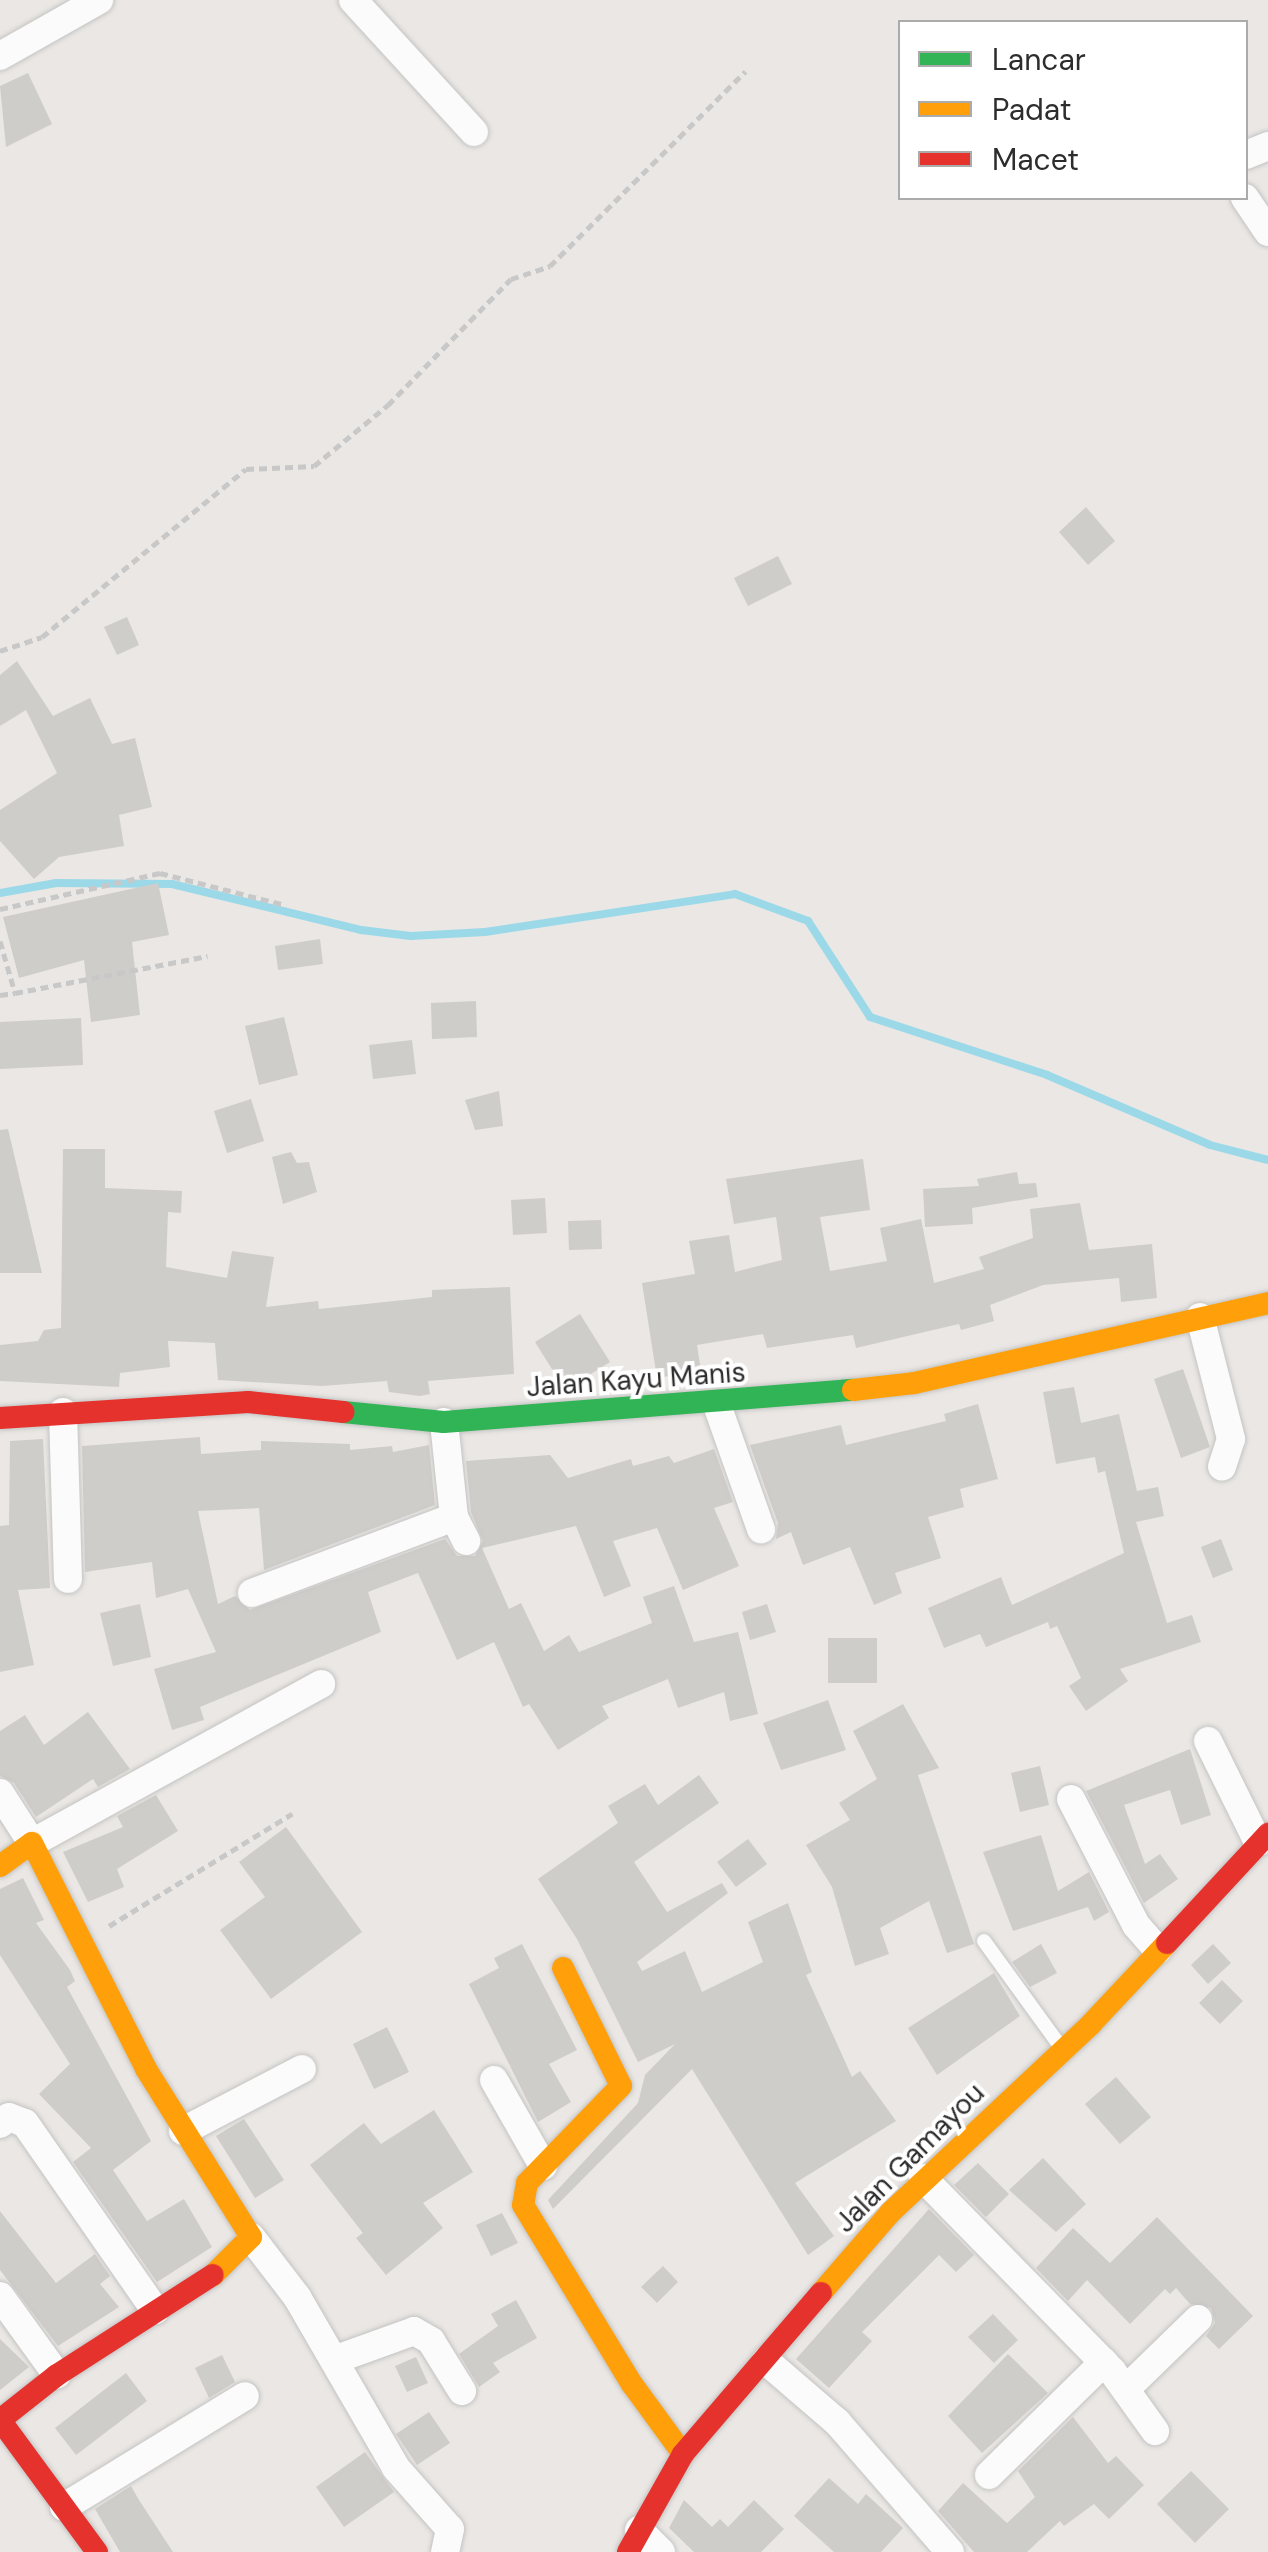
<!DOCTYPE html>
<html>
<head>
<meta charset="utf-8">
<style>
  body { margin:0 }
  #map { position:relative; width:1268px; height:2552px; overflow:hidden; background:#eae7e4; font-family:"DM Sans",sans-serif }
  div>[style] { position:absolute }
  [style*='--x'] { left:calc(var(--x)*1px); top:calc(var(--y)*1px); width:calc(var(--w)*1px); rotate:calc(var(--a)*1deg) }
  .stream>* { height:8px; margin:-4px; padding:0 4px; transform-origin:4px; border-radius:4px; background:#9bd9e8 }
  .building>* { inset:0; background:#cfcdca }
  .path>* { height:5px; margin-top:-2.5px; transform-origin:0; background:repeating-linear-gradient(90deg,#c8c8c8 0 8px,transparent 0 13px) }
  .roads { filter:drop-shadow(0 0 2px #c4c4c3) drop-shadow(0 0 2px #c4c4c3) }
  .lane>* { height:14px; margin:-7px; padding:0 7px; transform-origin:7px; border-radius:7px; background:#fcfbfb }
  .street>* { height:28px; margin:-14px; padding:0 14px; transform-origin:14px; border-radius:14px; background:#fcfbfb }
  .fast>* { height:22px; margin:-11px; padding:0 11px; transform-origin:11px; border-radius:11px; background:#30b455 }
  .slow>* { height:22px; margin:-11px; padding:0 11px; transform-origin:11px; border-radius:11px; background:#ff9f0a }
  .jam>* { height:22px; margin:-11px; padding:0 11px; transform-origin:11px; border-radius:11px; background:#e5322d }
  span { translate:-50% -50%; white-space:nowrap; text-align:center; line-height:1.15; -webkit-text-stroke:8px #fff; paint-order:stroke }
  .street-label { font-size:28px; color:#2d2d2d }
  .legend { position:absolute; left:898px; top:20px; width:350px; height:180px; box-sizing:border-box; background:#fff; border:2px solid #ababab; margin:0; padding:12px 18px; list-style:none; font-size:30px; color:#2d2d2d }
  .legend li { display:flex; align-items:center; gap:20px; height:50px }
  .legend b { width:50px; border:2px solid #ababab }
</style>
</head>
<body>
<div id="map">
  <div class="stream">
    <div style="--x:0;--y:893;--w:57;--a:-10.1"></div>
    <div style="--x:56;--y:883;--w:116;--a:0.5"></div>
    <div style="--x:172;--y:884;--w:195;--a:13.7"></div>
    <div style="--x:361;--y:930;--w:50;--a:6.8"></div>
    <div style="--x:411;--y:936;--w:74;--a:-3.1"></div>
    <div style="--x:485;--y:932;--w:253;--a:-8.6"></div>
    <div style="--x:735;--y:894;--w:78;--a:20.3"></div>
    <div style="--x:808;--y:921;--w:114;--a:57.1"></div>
    <div style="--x:870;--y:1017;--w:186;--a:18.1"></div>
    <div style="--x:1047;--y:1075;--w:177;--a:23.2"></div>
    <div style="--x:1210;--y:1145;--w:60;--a:14.5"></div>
  </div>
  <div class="building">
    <div style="clip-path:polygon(28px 73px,52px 124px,6px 147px,0 86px)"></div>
    <div style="clip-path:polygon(1086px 507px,1115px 541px,1088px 565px,1059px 532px)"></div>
    <div style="clip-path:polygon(778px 556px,792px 584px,748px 606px,734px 578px)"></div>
    <div style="clip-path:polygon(127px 617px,139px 645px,117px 655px,104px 627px)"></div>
    <div style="clip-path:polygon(17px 661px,53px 716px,90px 698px,112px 744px,135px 738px,152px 807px,119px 815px,124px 846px,59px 857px,34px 879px,0 841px,0 810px,57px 773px,26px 710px,0 726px,0 675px)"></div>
    <div style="clip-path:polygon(158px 883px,169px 935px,132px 942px,140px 1015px,91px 1022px,84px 960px,19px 978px,3px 917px)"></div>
    <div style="clip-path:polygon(320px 939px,323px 964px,278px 970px,275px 946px)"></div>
    <div style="clip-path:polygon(476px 1001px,477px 1037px,432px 1039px,431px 1003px)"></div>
    <div style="clip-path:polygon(284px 1017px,298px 1075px,259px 1085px,245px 1026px)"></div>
    <div style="clip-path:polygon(81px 1018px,83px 1065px,0 1069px,0 1022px)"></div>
    <div style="clip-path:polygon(412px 1040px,416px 1074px,373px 1079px,369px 1045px)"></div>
    <div style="clip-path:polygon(499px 1091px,503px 1126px,475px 1130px,465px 1100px)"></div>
    <div style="clip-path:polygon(251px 1099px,264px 1141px,227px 1153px,214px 1111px)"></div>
    <div style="clip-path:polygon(8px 1129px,42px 1273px,0 1273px,0 1130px)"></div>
    <div style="clip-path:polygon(63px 1149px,105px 1149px,105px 1188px,182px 1191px,181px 1213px,168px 1212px,166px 1267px,227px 1278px,232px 1251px,274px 1257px,266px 1307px,318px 1301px,319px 1309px,432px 1297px,432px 1290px,510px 1287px,514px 1374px,428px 1381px,430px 1394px,420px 1396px,389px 1392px,387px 1381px,322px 1386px,218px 1380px,215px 1343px,168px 1341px,170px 1367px,120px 1373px,119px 1387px,0 1381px,0 1345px,38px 1341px,44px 1330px,61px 1328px)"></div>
    <div style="clip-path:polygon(291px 1152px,297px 1163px,309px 1162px,317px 1192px,283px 1204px,272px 1157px)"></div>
    <div style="clip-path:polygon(863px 1159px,870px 1210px,820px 1217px,830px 1271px,887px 1261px,880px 1228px,921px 1219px,934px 1283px,984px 1269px,979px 1257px,1033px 1238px,1030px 1209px,1080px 1203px,1089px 1250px,1152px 1244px,1157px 1298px,1121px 1302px,1119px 1278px,1043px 1285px,990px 1305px,994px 1321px,961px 1330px,959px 1324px,856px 1348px,853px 1335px,767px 1348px,763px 1334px,697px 1345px,701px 1371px,657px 1378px,642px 1283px,695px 1274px,689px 1241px,729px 1235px,735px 1272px,782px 1260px,776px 1217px,734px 1224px,726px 1179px)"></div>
    <div style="clip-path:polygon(1017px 1172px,1019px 1184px,1036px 1183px,1038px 1197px,972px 1208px,973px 1224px,925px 1227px,923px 1189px,979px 1186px,977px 1179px)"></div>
    <div style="clip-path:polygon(545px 1198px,547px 1233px,513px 1235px,511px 1200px)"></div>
    <div style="clip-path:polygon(601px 1220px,602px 1249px,569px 1250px,568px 1221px)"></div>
    <div style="clip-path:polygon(580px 1314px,610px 1362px,565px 1390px,535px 1342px)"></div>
    <div style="clip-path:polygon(1183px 1369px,1210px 1447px,1181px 1458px,1154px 1379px)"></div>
    <div style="clip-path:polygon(1074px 1387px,1081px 1423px,1119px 1414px,1137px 1491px,1158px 1487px,1164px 1516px,1136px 1522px,1167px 1623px,1192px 1615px,1201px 1642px,1120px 1669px,1128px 1681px,1086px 1711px,1069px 1686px,1081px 1678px,1057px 1626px,1050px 1629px,1048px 1622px,986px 1647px,980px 1634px,944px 1648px,928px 1608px,1001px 1577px,1012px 1605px,1124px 1553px,1105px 1471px,1098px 1473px,1095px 1457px,1056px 1464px,1043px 1392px)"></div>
    <div style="clip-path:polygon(978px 1404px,998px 1479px,960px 1489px,964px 1507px,928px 1517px,941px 1558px,895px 1573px,902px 1593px,874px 1605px,850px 1547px,803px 1565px,791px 1532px,776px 1539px,778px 1523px,750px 1445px,841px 1425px,846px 1445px,946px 1421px,944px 1414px)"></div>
    <div style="clip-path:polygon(200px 1437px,201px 1454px,261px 1450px,261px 1441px,350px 1444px,350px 1450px,392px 1446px,393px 1452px,429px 1445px,435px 1505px,264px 1570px,259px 1508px,198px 1511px,218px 1604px,235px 1596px,250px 1610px,445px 1539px,457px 1556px,475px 1556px,483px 1541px,471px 1512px,466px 1461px,550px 1455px,568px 1478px,631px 1459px,633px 1466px,669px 1456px,674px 1463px,714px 1449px,733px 1502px,714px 1508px,739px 1566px,683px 1590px,657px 1528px,613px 1541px,631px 1586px,604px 1597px,576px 1526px,482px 1548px,509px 1609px,521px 1603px,544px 1651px,569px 1635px,579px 1652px,652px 1623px,643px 1597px,674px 1586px,694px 1642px,738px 1632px,758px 1714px,730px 1721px,724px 1692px,678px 1708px,668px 1679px,602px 1706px,609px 1718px,558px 1750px,529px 1704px,523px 1707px,494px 1642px,457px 1660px,418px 1573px,368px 1592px,381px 1632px,200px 1707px,204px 1720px,172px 1730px,154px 1669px,216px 1652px,188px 1589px,156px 1598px,152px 1562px,85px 1572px,82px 1446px)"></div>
    <div style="clip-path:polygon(43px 1439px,50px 1588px,18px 1590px,34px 1665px,0 1672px,0 1526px,9px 1525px,10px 1441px)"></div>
    <div style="clip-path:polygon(1221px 1539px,1233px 1570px,1213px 1578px,1201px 1547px)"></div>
    <div style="clip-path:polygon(140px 1604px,151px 1657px,113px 1666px,100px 1613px)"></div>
    <div style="clip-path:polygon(767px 1604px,776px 1632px,750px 1640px,742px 1612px)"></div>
    <div style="clip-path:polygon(828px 1638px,877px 1638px,877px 1683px,828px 1683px)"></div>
    <div style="clip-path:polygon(828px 1700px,846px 1750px,781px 1770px,763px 1723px)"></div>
    <div style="clip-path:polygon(903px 1704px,939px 1768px,918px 1775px,974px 1944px,947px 1953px,929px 1901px,880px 1928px,889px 1954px,855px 1966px,832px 1887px,806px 1845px,850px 1820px,839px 1803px,877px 1779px,853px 1731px)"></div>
    <div style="clip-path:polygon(88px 1712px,130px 1769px,98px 1787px,93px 1779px,36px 1817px,14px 1783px,0 1776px,0 1731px,25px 1715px,44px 1745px)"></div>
    <div style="clip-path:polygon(1190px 1749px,1211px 1815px,1181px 1825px,1170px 1790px,1124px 1805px,1145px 1864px,1160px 1854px,1178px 1879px,1144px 1903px,1086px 1791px)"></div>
    <div style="clip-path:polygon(1040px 1766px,1049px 1805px,1020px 1812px,1011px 1773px)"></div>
    <div style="clip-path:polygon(699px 1775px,719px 1803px,634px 1862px,667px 1912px,722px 1883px,728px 1893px,637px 1962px,642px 1971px,685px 1951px,702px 1992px,763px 1962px,748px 1922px,788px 1903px,812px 1972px,806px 1975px,852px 2077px,860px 2071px,896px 2121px,795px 2183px,834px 2236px,808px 2255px,692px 2069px,553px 2209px,548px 2200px,638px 2103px,645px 2075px,675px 2044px,638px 2062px,577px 1939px,538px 1879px,618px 1823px,608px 1806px,645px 1784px,658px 1805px)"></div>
    <div style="clip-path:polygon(156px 1795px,178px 1831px,117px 1869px,124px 1887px,88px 1902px,63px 1852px,123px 1827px,117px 1816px)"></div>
    <div style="clip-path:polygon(286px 1827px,362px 1932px,271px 1999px,220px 1930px,265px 1897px,239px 1862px)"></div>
    <div style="clip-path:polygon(1041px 1835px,1058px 1891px,1089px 1872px,1109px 1912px,1094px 1921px,1088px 1907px,1013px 1931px,983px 1852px)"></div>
    <div style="clip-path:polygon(748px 1839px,767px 1864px,736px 1887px,717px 1862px)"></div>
    <div style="clip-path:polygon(23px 1878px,44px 1920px,36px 1923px,70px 1970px,75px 1981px,67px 1987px,151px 2141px,113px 2170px,147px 2221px,184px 2199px,212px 2247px,157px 2282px,73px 2162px,91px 2148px,39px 2094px,70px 2064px,0 1955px,0 1889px)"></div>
    <div style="clip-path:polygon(522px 1944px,577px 2050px,549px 2064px,571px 2102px,538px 2122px,469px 1984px,499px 1968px,494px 1958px)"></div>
    <div style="clip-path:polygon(1041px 1944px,1057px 1973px,1030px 1987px,1012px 1962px)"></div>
    <div style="clip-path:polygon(1213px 1944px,1231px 1963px,1208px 1984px,1191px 1965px)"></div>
    <div style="clip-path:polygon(994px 1973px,1020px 2016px,937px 2075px,908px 2028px)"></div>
    <div style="clip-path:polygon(1222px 1980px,1243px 2001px,1220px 2024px,1199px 2003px)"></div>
    <div style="clip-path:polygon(387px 2027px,409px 2072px,374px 2089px,353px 2044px)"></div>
    <div style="clip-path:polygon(1116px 2077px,1151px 2117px,1120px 2144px,1085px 2104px)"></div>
    <div style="clip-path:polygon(434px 2110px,473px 2172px,423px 2203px,443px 2228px,386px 2275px,356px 2238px,363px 2233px,310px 2165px,364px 2123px,381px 2144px)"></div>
    <div style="clip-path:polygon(244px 2119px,284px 2180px,255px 2198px,216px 2136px)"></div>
    <div style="clip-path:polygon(1043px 2158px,1086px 2204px,1056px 2232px,1009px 2190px)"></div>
    <div style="clip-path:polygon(978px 2163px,1009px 2194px,986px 2217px,954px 2185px)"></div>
    <div style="clip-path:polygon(929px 2209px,974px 2255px,956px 2272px,939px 2255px,862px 2332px,872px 2341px,829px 2388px,796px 2359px)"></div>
    <div style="clip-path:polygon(0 2211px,56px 2283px,95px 2254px,110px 2276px,100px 2284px,119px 2307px,58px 2346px,0 2270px)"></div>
    <div style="clip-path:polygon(502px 2213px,518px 2243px,491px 2256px,476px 2225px)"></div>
    <div style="clip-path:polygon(1157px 2217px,1253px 2316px,1219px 2349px,1206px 2336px,1215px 2323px,1211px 2308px,1190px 2304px,1176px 2288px,1170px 2294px,1165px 2289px,1130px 2324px,1087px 2280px,1068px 2301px,1036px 2268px,1073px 2228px,1110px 2263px)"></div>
    <div style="clip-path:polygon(663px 2266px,678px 2282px,657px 2303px,641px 2287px)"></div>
    <div style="clip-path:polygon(516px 2300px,537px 2338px,493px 2363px,500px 2372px,479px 2387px,459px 2354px,498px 2326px,491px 2314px)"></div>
    <div style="clip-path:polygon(993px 2314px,1018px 2340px,994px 2363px,968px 2337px)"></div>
    <div style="clip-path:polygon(0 2339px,29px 2367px,0 2390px)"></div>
    <div style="clip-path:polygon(1008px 2354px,1048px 2393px,982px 2453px,948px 2416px)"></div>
    <div style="clip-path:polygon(222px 2355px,235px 2382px,209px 2398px,195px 2368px)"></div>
    <div style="clip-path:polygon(416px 2357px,428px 2383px,407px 2392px,395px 2366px)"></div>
    <div style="clip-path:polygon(126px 2373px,147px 2401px,76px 2455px,55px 2428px)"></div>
    <div style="clip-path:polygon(429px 2412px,450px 2443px,417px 2465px,396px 2434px)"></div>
    <div style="clip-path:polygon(1073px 2417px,1108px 2463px,1116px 2456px,1144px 2485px,1109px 2519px,1094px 2504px,1064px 2526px,1060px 2521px,1027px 2552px,974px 2552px,938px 2511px,963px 2483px,1007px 2523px,1035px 2497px,1018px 2471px)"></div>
    <div style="clip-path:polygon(365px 2452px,394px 2492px,344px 2527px,316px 2487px)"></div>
    <div style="clip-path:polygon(1191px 2471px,1229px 2509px,1195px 2543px,1157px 2504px)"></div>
    <div style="clip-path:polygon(829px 2478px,858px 2504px,866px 2494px,903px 2528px,881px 2552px,834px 2552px,794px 2516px)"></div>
    <div style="clip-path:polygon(131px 2486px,139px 2500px,173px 2552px,120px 2552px,95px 2509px)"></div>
    <div style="clip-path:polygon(684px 2500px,712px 2527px,720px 2519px,728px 2527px,754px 2500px,784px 2529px,761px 2552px,694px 2552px,669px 2528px)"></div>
  </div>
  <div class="path">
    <div style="--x:0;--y:651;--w:44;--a:-18.4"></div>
    <div style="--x:42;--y:637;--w:264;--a:-39.5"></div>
    <div style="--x:246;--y:469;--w:68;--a:-2.5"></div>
    <div style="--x:314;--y:466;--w:96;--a:-39.5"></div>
    <div style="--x:388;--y:405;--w:176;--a:-45.7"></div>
    <div style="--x:511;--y:279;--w:41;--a:-18.4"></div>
    <div style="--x:550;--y:266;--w:276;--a:-44.9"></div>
    <div style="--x:0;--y:909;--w:164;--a:-12.7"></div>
    <div style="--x:160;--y:873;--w:130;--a:14.3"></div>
    <div style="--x:0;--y:941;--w:54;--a:73.9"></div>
    <div style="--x:15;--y:993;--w:196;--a:-10.9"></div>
    <div style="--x:0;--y:995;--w:15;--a:-8"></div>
    <div style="--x:109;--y:1926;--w:215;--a:-31.5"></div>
  </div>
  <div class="roads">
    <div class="lane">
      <div style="--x:984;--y:1941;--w:130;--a:54.1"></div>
    </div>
    <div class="street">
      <div style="--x:353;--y:0;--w:179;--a:47.5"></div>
      <div style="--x:0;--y:56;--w:114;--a:-29.5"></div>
      <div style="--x:1246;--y:155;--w:24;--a:-22"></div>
      <div style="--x:1245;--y:198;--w:41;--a:55.9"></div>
      <div style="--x:1200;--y:1317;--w:126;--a:75.7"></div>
      <div style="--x:1231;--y:1439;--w:29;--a:108"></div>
      <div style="--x:717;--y:1405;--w:132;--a:70.5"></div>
      <div style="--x:63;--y:1412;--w:167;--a:88.3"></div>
      <div style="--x:444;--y:1422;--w:96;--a:84"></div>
      <div style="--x:454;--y:1517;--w:27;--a:63"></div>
      <div style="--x:252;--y:1593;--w:216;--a:-20.6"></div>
      <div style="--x:1208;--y:1741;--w:113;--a:63.7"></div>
      <div style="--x:0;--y:1793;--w:59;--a:57.4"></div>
      <div style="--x:32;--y:1843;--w:330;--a:-28.8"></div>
      <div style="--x:1071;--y:1799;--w:142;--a:62.7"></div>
      <div style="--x:1136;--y:1925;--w:33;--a:49"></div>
      <div style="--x:494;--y:2080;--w:99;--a:60.3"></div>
      <div style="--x:0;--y:2124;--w:11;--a:-38"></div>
      <div style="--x:9;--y:2117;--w:17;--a:21"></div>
      <div style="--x:25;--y:2123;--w:228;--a:55.2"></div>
      <div style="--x:183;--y:2131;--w:134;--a:-27.5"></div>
      <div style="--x:923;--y:2178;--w:270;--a:45.6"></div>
      <div style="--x:1112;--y:2371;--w:74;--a:54.4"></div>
      <div style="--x:251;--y:2237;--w:76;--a:52.5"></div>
      <div style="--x:297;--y:2297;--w:198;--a:59.9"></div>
      <div style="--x:396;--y:2468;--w:81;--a:48.5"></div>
      <div style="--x:450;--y:2529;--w:24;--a:102"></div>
      <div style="--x:0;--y:2296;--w:97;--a:54.2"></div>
      <div style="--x:334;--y:2360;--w:85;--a:-19.9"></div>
      <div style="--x:414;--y:2331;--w:20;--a:30"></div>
      <div style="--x:431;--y:2341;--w:59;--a:58.2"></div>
      <div style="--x:766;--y:2361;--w:94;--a:40.7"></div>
      <div style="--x:837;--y:2422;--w:172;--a:49"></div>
      <div style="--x:1127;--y:2388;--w:99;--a:-44.2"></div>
      <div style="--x:989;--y:2475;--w:161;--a:-44.5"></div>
      <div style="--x:64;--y:2507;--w:212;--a:-31.5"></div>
      <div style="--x:639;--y:2530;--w:31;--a:45"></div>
    </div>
    <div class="fast">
      <div style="--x:343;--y:1412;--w:101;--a:5.7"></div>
      <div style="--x:444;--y:1422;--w:410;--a:-4.5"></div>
    </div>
    <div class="slow">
      <div style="--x:853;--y:1390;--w:61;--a:-6.5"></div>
      <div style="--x:914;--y:1383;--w:363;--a:-12.7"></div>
      <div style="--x:0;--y:1866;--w:39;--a:-36"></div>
      <div style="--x:32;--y:1843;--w:253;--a:63.2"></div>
      <div style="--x:146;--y:2069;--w:198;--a:58"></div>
      <div style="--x:251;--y:2237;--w:54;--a:135"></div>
      <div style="--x:563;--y:1968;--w:131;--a:63.8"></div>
      <div style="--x:621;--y:2086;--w:135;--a:134.1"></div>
      <div style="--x:527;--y:2183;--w:22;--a:100"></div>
      <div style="--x:523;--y:2205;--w:210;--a:58.7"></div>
      <div style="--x:632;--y:2384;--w:87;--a:53.9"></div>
      <div style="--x:821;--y:2293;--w:107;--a:-49.2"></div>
      <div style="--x:891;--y:2212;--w:274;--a:-43.2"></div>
      <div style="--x:1091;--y:2024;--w:111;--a:-46.8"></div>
    </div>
    <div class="jam">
      <div style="--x:0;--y:1418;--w:249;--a:-3.7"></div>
      <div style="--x:248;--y:1402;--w:96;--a:6"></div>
      <div style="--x:1167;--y:1943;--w:149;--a:-47.2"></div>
      <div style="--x:97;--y:2552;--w:164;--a:-126.3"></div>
      <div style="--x:0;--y:2420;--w:73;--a:-38.3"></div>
      <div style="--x:57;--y:2375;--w:185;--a:-32.7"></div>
      <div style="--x:628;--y:2552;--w:112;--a:-60.7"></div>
      <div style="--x:683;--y:2454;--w:212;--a:-49.4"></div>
    </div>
  </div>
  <div class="street-label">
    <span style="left:636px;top:1380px;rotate:-4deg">Jalan Kayu Manis</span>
    <span style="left:910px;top:2158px;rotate:-45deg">Jalan Gamayou</span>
  </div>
  <ul class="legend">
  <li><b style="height:12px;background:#30b455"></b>Lancar</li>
  <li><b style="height:12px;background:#ff9f0a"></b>Padat</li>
  <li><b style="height:12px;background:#e5322d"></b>Macet</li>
  </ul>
</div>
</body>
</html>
